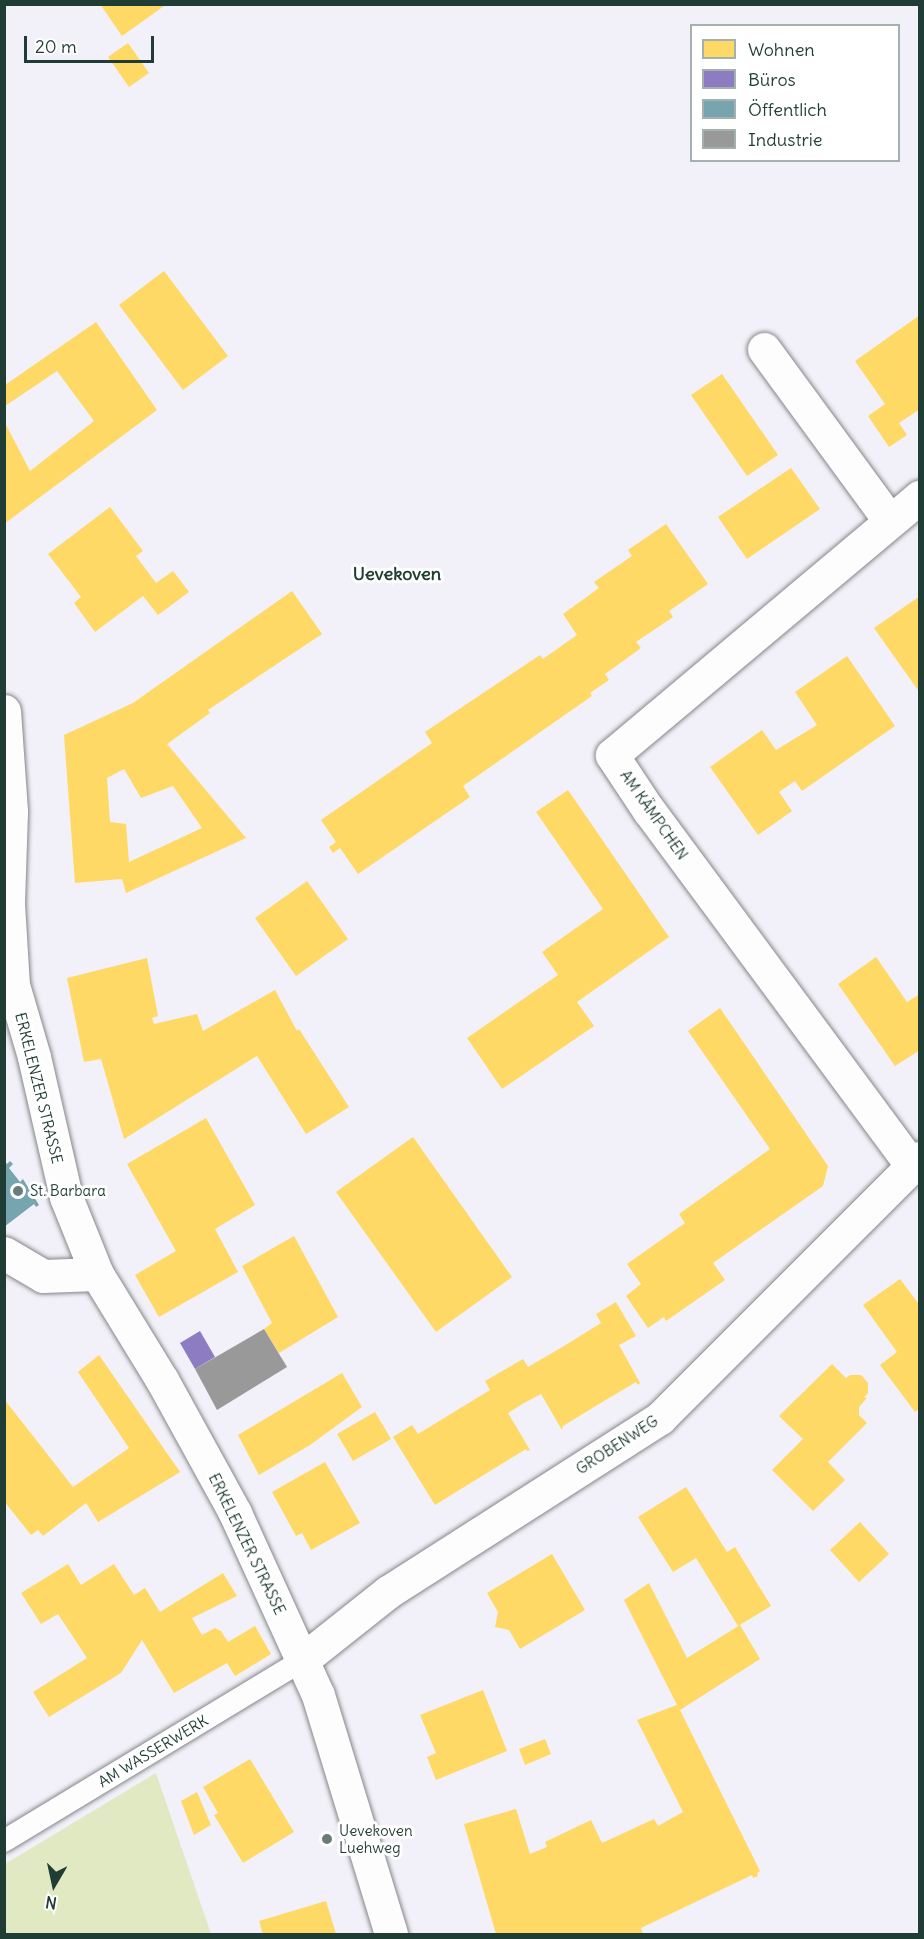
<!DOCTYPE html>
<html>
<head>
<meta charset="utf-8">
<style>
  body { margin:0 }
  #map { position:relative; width:924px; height:1939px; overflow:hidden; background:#f2f0f8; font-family:Delius,sans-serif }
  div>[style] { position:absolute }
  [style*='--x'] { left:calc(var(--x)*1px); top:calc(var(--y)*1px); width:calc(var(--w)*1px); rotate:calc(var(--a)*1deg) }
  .green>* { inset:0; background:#e1e9c3 }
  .homes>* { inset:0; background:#ffd966 }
  .offices>* { inset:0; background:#8e7cc3 }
  .public>* { inset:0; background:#76a5af }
  .industry>* { inset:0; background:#999 }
  .roads { filter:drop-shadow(0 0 2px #83888a) drop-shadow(0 0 2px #83888a) }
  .service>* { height:22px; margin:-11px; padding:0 11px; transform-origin:11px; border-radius:11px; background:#fdfdfe }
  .minor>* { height:33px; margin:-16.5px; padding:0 16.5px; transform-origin:16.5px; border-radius:16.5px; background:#fdfdfe }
  .secondary>* { height:33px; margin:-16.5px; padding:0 16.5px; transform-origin:16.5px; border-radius:16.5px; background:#fdfdfe }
  .dots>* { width:16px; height:16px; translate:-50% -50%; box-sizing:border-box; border:3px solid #fff; border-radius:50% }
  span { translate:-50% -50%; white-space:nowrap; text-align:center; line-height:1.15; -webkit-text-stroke:6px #fff; paint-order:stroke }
  .street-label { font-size:15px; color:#1f3d34 }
  .poi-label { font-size:15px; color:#1f3d34 }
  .left { translate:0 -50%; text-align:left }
  .quarter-label { font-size:18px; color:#1f3d34; font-weight:700 }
  .frame { position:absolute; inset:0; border:6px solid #1f3d34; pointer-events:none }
  .legend { position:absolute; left:690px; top:24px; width:210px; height:138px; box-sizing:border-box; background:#fff; border:2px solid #a5b1ae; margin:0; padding:8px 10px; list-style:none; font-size:18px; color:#1f3d34 }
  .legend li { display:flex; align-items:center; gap:12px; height:30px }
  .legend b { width:30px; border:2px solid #a5b1ae }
  .north { position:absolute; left:24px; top:1855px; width:60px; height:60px; -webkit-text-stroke:4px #fff; paint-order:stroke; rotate:189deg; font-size:16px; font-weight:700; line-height:24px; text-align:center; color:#1f3d34 }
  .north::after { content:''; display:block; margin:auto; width:21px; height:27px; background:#1f3d34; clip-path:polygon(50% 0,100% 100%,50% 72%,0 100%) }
  .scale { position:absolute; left:24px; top:36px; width:130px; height:27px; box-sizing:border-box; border:3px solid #1f3d34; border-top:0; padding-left:8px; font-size:18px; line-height:21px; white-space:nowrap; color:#1f3d34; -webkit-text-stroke:4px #fff; paint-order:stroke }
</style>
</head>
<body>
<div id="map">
  <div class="green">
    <div style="clip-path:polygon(156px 1773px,211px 1934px,5px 1934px,5px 1864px)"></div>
  </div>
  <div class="homes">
    <div style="clip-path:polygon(100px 4px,163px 4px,164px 6px,122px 36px)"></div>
    <div style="clip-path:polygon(128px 43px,149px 73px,129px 87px,108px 57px)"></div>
    <div style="clip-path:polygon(164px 271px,228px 356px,183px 390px,119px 305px)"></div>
    <div style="clip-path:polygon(920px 315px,920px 409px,899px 423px,907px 435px,889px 447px,868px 416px,885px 404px,855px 361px)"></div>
    <div style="clip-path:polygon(96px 322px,157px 410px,4px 524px,4px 421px,30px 471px,94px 421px,57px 371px,5px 406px,5px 385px)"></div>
    <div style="clip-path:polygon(722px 374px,778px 455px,747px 476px,691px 395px)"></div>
    <div style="clip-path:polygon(791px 468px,820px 509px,747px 559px,718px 517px)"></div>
    <div style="clip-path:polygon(110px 507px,143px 551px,136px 556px,156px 583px,173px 571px,189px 592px,158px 615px,143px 596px,95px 632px,74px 603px,81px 597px,48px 554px)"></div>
    <div style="clip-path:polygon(666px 524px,708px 584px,669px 611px,673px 617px,636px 642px,641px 648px,605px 674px,609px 680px,590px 693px,592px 696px,463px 786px,470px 797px,358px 874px,340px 848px,333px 853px,329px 847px,336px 842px,321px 820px,432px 743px,425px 732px,540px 655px,543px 659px,577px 635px,563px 614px,599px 588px,594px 582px,632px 556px,628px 550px)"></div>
    <div style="clip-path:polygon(evenodd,292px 591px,322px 634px,208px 710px,210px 713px,167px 744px,246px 838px,126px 893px,122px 879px,75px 883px,64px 735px,133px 703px,292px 591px,124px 769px,141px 798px,173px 786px,202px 828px,129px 862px,126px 824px,110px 822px,107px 778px,124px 769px)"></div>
    <div style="clip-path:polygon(920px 596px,920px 693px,874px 628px)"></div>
    <div style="clip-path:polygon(847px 656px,895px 726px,802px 791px,795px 781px,779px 792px,792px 811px,758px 835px,710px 767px,762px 730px,776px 750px,817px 725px,795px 692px)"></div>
    <div style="clip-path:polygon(568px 790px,669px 937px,577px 1002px,594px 1026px,502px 1089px,467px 1038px,558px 975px,542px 952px,603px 909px,536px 812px)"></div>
    <div style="clip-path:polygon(307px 881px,348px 939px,296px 976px,255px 918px)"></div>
    <div style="clip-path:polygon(876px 957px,907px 1002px,920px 994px,920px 1050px,895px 1066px,838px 984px)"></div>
    <div style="clip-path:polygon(147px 958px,158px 1016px,152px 1018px,154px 1024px,197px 1014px,203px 1031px,275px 990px,297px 1031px,299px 1029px,349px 1107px,306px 1134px,257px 1056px,124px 1139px,101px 1059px,84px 1062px,67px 978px)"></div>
    <div style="clip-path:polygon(720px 1008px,828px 1166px,823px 1186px,713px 1263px,725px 1280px,666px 1321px,664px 1317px,648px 1328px,626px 1296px,641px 1284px,627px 1264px,685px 1223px,679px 1214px,770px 1149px,688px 1031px)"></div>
    <div style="clip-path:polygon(206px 1118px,255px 1205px,215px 1229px,238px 1272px,159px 1317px,135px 1275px,176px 1251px,127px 1164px)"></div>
    <div style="clip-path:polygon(413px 1137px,512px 1277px,436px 1332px,336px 1192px)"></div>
    <div style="clip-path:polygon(294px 1236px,338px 1317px,279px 1353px,264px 1329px,272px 1323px,242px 1266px)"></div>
    <div style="clip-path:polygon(900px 1279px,918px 1303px,920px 1301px,920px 1408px,915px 1412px,880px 1365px,897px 1352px,863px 1305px)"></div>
    <div style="clip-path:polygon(616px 1302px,636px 1336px,619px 1345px,640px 1383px,638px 1385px,636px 1382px,599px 1404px,563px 1426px,562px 1430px,541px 1394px,524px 1403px,508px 1413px,530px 1450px,527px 1451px,526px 1449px,435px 1505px,393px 1437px,412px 1425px,418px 1434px,490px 1390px,485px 1381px,523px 1359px,528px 1367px,564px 1346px,601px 1323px,596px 1314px)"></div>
    <div style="clip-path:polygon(99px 1355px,180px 1472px,98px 1522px,86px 1503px,43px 1536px,38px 1530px,31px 1535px,4px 1501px,4px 1399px,73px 1487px,129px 1448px,78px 1372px)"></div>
    <div style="clip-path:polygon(832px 1364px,846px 1378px,850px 1375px,861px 1375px,868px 1383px,868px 1393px,864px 1397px,867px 1398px,859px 1407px,859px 1415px,867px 1423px,828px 1462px,845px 1480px,813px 1511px,772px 1470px,803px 1439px,779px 1416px)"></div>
    <div style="clip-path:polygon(342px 1373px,362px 1407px,310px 1445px,259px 1475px,238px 1435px)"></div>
    <div style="clip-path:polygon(375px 1412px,391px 1439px,353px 1461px,337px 1434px)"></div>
    <div style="clip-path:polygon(325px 1462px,360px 1523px,311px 1550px,302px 1533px,296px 1536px,272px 1492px)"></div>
    <div style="clip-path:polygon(686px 1487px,727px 1552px,735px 1547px,771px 1606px,738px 1626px,696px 1558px,673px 1572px,638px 1517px)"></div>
    <div style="clip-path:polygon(860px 1522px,889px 1554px,859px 1582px,830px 1550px)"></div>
    <div style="clip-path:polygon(552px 1554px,585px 1610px,520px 1649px,509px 1630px,495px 1627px,498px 1612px,487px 1593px)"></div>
    <div style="clip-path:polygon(68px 1564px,81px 1585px,114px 1564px,134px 1595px,145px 1588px,160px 1612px,223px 1573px,237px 1596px,192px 1618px,202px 1635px,215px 1628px,221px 1631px,228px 1642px,255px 1626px,271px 1654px,235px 1676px,227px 1663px,174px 1693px,142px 1640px,121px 1673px,49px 1717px,33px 1692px,87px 1658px,58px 1614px,41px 1624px,21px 1593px)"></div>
    <div style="clip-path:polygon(649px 1583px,687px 1658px,740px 1625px,760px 1659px,680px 1710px,760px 1871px,757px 1873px,758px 1876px,753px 1878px,752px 1875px,641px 1928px,643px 1934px,496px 1934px,464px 1824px,516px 1809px,530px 1854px,547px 1847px,545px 1842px,591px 1820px,602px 1843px,654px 1819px,658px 1826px,683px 1812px,637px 1720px,677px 1705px,624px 1600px)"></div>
    <div style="clip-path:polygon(483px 1690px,507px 1751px,436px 1780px,427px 1757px,436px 1753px,420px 1715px)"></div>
    <div style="clip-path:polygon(545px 1739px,551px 1754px,525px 1765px,519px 1749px)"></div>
    <div style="clip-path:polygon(250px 1759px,294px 1832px,243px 1863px,214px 1815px,218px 1813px,203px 1787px)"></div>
    <div style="clip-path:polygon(197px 1792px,211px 1825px,194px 1835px,181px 1801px)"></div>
    <div style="clip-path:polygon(326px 1901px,336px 1934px,263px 1934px,259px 1921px)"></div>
  </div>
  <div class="offices">
    <div style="clip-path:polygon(200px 1331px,215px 1357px,195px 1369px,180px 1343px)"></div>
  </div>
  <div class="public">
    <div style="clip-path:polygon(4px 1160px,7px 1164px,10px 1161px,13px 1164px,9px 1168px,20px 1182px,23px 1179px,39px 1205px,36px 1207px,34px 1204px,4px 1227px)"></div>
  </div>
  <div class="industry">
    <div style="clip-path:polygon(264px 1329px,287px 1367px,217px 1410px,195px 1369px)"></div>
  </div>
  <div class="roads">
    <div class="service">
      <div style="--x:4;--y:1841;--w:347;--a:-31.2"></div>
    </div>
    <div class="minor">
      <div style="--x:764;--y:349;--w:213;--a:53.8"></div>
      <div style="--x:912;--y:1166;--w:442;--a:-126.5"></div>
      <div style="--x:649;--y:811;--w:67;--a:-123.5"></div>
      <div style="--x:612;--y:755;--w:402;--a:-40"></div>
      <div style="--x:4;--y:1253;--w:45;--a:30.5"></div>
      <div style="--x:43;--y:1276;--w:54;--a:-2.1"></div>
      <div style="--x:301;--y:1661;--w:111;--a:-38.4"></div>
      <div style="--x:388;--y:1592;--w:323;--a:-32.6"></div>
      <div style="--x:660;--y:1418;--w:368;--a:-45"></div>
    </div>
    <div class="secondary">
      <div style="--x:4;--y:711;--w:101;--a:86"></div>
      <div style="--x:11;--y:812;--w:92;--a:91.9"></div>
      <div style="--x:8;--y:904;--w:81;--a:86.5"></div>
      <div style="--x:13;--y:985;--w:75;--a:73.7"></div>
      <div style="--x:34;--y:1057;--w:144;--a:77.1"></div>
      <div style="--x:66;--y:1197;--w:83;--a:68.1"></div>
      <div style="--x:97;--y:1274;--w:124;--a:58.5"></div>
      <div style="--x:162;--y:1380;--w:152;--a:61.2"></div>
      <div style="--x:235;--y:1513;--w:200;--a:65.5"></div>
      <div style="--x:318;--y:1695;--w:250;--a:73"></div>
    </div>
  </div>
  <div class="dots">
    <div style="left:18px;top:1191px;background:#697c79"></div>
    <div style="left:327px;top:1839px;background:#697c79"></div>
  </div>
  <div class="street-label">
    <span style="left:654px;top:815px;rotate:55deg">AM KÄMPCHEN</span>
    <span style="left:39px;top:1088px;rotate:76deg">ERKELENZER STRASSE</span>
    <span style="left:617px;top:1445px;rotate:-33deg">GROBENWEG</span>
    <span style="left:247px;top:1544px;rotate:64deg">ERKELENZER STRASSE</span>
    <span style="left:153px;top:1751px;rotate:-31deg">AM WASSERWERK</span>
  </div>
  <div class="poi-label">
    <span class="left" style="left:30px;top:1191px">St. Barbara</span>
    <span class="left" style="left:339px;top:1839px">Uevekoven<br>Luehweg</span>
  </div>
  <div class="quarter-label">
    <span style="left:397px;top:574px">Uevekoven</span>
  </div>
  <div class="frame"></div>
  <ul class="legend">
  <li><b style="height:16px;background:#ffd966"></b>Wohnen</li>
  <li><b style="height:16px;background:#8e7cc3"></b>Büros</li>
  <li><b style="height:16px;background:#76a5af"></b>Öffentlich</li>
  <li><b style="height:16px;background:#999"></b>Industrie</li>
  </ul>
  <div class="north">N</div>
  <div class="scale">20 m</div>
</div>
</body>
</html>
